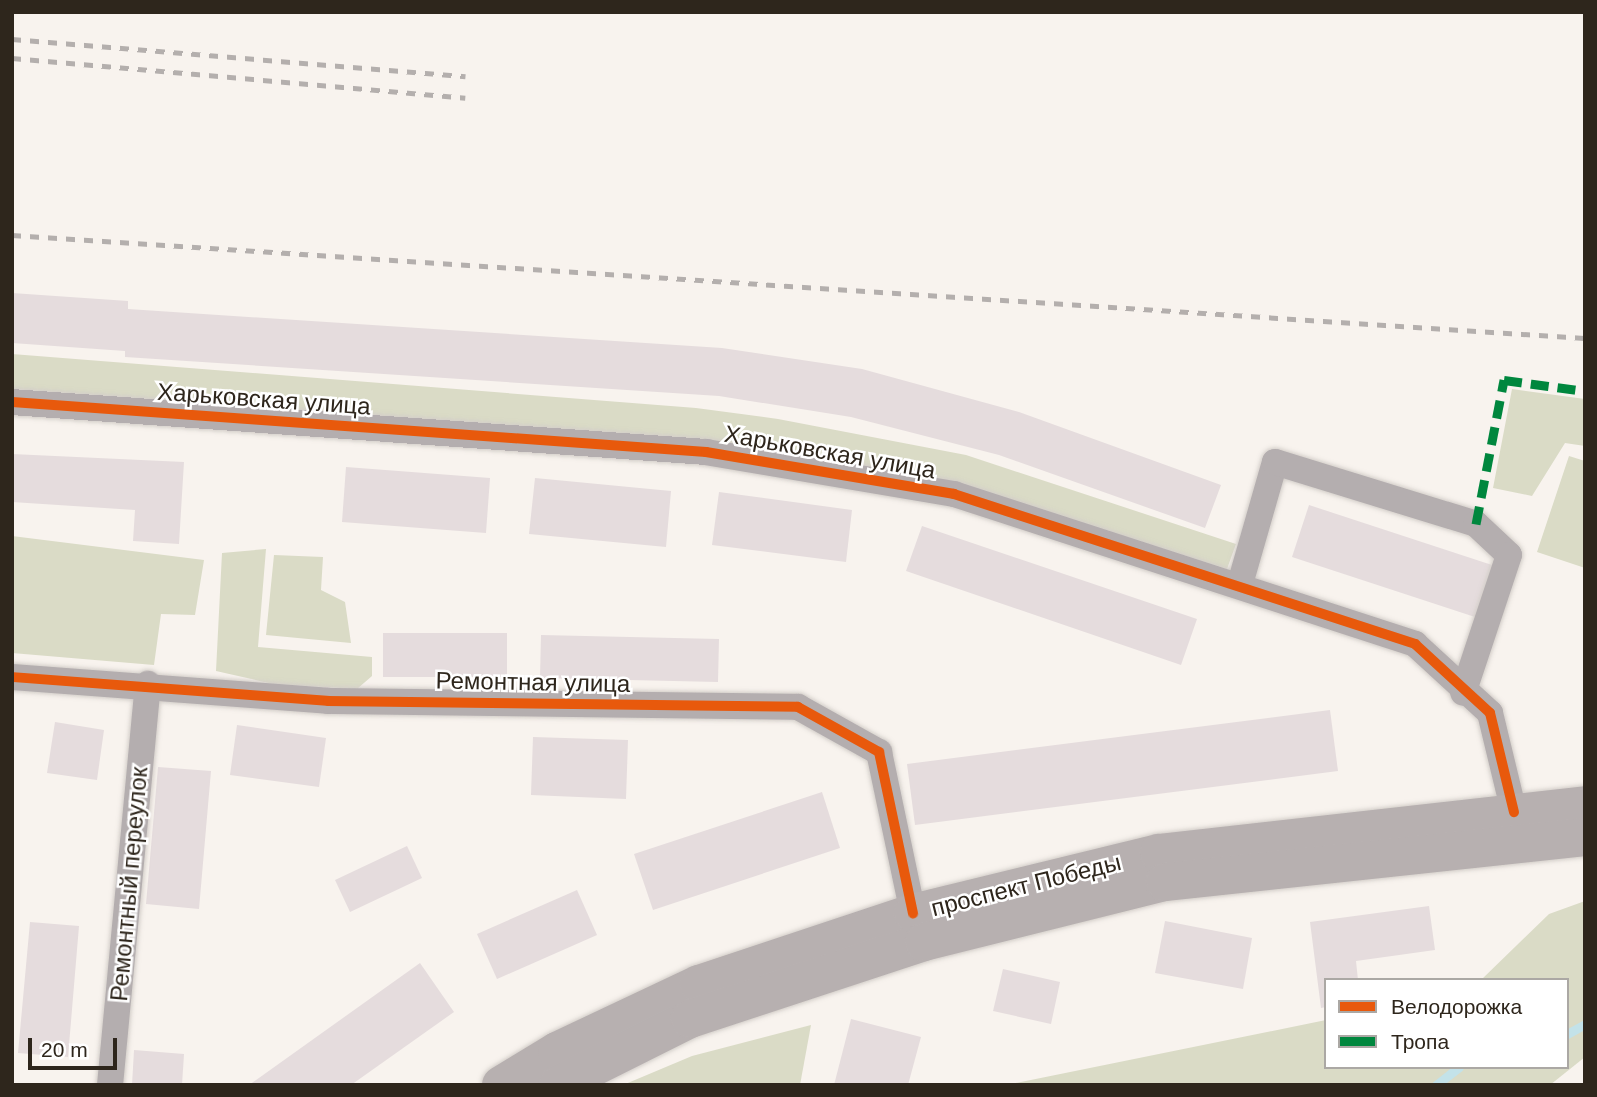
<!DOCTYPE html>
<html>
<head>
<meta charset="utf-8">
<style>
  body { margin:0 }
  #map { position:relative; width:1597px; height:1097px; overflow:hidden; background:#f8f3ee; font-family:Arial,sans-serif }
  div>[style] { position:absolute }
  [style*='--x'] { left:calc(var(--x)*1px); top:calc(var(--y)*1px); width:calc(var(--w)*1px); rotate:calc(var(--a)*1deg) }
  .green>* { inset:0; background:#dadbc6 }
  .stream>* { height:9px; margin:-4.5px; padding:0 4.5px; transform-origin:4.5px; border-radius:4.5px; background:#c3e2e9 }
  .building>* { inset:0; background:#e5dcdd }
  .roads { filter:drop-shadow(0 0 2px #d3cec9) drop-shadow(0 0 2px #d3cec9) }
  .minor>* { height:26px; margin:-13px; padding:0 13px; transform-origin:13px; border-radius:13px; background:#b4aeaf }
  .primary>* { height:38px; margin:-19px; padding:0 19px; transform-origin:19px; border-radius:19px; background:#b7b0b0 }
  .rail>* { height:5px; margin-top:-2.5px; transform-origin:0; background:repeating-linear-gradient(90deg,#b4afad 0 9px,transparent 0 18px) }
  .quiet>* { height:9px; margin-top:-4.5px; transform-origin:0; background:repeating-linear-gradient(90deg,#00873e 0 18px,transparent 0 27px) }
  .cycleway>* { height:10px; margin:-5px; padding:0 5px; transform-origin:5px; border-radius:5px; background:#e8590c }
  span { translate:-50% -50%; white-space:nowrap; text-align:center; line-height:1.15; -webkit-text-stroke:5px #fff; paint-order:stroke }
  .street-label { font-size:24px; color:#2e261c }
  .frame { position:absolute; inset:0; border:14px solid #2e261c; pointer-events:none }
  .legend { position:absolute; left:1324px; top:978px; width:245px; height:91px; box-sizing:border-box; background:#fff; border:2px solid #aba8a4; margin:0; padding:9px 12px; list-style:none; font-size:21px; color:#2e261c }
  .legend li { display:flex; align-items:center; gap:14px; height:35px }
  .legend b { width:35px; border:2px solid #aba8a4 }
  .scale { position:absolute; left:28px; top:1038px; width:89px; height:32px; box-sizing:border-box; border:4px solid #2e261c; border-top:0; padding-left:9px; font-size:21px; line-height:24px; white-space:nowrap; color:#2e261c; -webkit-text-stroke:5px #fff; paint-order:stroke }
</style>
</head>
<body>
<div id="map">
  <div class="green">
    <div style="clip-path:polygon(12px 354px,696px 408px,778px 419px,966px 455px,1236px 544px,1227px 569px,957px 483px,712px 440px,12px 389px)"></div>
    <div style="clip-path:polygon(1512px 389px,1585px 399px,1585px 446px,1565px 443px,1532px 496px,1493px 488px)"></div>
    <div style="clip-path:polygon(1569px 456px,1585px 461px,1585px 568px,1537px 552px)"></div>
    <div style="clip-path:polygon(12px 536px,204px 560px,195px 615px,161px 614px,154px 665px,12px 653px)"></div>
    <div style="clip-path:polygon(266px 549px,258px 647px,372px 657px,372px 676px,357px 689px,273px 684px,216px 671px,222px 553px)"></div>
    <div style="clip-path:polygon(274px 555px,323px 557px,321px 590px,345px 602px,351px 643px,266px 635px)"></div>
    <div style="clip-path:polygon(1585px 901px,1585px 1057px,1550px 1085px,1006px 1085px,1326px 1020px,1326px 1067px,1567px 1067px,1567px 980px,1481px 980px,1549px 914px)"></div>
    <div style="clip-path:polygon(811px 1025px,800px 1085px,623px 1085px,692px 1056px)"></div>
  </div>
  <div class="stream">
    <div style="--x:1567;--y:1034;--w:21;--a:-29"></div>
    <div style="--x:1436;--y:1085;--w:29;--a:-38"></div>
  </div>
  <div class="building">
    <div style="clip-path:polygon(12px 293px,128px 301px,128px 309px,722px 348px,862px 369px,1019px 412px,1221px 485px,1205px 528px,999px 455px,851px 417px,719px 396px,125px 357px,125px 351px,12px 343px)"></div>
    <div style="clip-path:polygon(12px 454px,184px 462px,179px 544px,133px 541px,135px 510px,12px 502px)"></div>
    <div style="clip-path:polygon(346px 467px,490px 478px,486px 533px,342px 522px)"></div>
    <div style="clip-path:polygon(535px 478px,671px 491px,666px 547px,529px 534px)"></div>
    <div style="clip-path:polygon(719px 492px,852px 510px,846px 562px,712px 545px)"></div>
    <div style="clip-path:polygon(1309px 505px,1495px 566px,1478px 618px,1292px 557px)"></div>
    <div style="clip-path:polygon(922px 526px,1197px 619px,1181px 665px,906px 571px)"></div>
    <div style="clip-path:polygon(383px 633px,507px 633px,507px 677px,383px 677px)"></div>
    <div style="clip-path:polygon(541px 635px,719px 639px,718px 682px,540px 678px)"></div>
    <div style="clip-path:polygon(1330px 710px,1338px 771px,915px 825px,907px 764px)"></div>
    <div style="clip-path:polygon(55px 722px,104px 730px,97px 780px,47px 773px)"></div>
    <div style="clip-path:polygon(237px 725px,326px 738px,319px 787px,230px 775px)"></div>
    <div style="clip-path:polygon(533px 737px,628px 740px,626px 799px,531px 795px)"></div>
    <div style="clip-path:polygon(158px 767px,211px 771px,199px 909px,146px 904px)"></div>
    <div style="clip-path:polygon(822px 792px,840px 848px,653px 910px,634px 854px)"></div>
    <div style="clip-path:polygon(407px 846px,422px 878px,350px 912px,335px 880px)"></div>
    <div style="clip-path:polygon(577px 890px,597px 935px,497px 979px,477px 934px)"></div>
    <div style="clip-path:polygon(1429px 906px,1435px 950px,1356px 961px,1358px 980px,1326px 980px,1326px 1007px,1321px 1008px,1310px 922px)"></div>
    <div style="clip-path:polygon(1165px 921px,1252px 938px,1243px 989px,1155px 973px)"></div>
    <div style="clip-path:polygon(30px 922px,79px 926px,68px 1057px,18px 1053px)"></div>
    <div style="clip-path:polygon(420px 963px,454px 1012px,351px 1085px,249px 1085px)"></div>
    <div style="clip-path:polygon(1003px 969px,1060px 982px,1051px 1024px,993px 1011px)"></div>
    <div style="clip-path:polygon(851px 1019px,921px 1037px,908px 1085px,834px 1085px)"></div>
    <div style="clip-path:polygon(134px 1050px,184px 1054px,182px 1085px,132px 1085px)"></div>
  </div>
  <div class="roads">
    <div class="minor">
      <div style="--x:12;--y:402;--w:696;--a:4.12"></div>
      <div style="--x:706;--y:452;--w:252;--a:9.6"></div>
      <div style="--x:954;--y:494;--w:485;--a:18"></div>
      <div style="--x:1415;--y:644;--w:102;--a:42.6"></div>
      <div style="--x:1490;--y:713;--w:102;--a:76.4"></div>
      <div style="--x:1240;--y:584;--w:127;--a:-74"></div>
      <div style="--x:1275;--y:462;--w:210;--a:17.1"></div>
      <div style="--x:1476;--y:524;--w:45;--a:43.2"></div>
      <div style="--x:1509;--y:555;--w:145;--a:108.4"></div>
      <div style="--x:12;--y:677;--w:317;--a:4.3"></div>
      <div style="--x:328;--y:701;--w:470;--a:0.7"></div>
      <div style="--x:798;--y:707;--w:93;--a:29.1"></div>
      <div style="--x:879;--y:752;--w:165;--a:78.1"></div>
      <div style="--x:110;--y:1085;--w:403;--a:-84.6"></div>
    </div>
    <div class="primary">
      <div style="--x:501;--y:1085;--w:66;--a:-31.3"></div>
      <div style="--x:557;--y:1051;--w:157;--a:-25.3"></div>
      <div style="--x:699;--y:984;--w:225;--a:-18.4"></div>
      <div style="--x:913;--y:913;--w:253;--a:-13.7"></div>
      <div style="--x:1159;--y:853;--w:429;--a:-6.4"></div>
      <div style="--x:558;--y:1085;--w:148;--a:-26.6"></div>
      <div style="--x:690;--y:1019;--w:246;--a:-18.2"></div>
      <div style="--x:924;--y:942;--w:248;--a:-14"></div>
      <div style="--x:1165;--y:882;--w:422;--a:-6.1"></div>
    </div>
  </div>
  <div class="rail">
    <div style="--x:12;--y:39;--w:455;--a:4.7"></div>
    <div style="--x:12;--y:58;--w:455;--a:5"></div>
    <div style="--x:12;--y:235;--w:1576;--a:3.75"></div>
  </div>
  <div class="quiet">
    <div style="--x:1476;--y:524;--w:147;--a:-79"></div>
    <div style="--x:1504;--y:380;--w:82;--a:7.7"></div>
  </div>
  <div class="cycleway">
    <div style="--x:12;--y:402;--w:696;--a:4.12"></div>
    <div style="--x:706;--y:452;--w:252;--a:9.6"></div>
    <div style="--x:954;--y:494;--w:485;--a:18"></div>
    <div style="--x:1415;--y:644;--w:102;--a:42.6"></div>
    <div style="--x:1490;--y:713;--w:102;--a:76.4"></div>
    <div style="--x:12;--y:677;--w:317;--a:4.3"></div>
    <div style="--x:328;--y:701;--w:470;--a:0.7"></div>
    <div style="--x:798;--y:707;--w:93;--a:29.1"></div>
    <div style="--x:879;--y:752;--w:165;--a:78.1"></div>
  </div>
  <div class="street-label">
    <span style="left:264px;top:399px;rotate:4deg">Харьковская улица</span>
    <span style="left:830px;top:452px;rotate:10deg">Харьковская улица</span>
    <span style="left:533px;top:682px;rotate:1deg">Ремонтная улица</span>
    <span style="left:129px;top:884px;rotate:-85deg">Ремонтный переулок</span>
    <span style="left:1026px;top:885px;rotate:-14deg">проспект Победы</span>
  </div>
  <div class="frame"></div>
  <ul class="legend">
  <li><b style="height:9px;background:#e8590c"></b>Велодорожка</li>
  <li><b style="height:9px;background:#00873e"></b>Тропа</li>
  </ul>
  <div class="scale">20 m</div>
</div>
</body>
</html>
